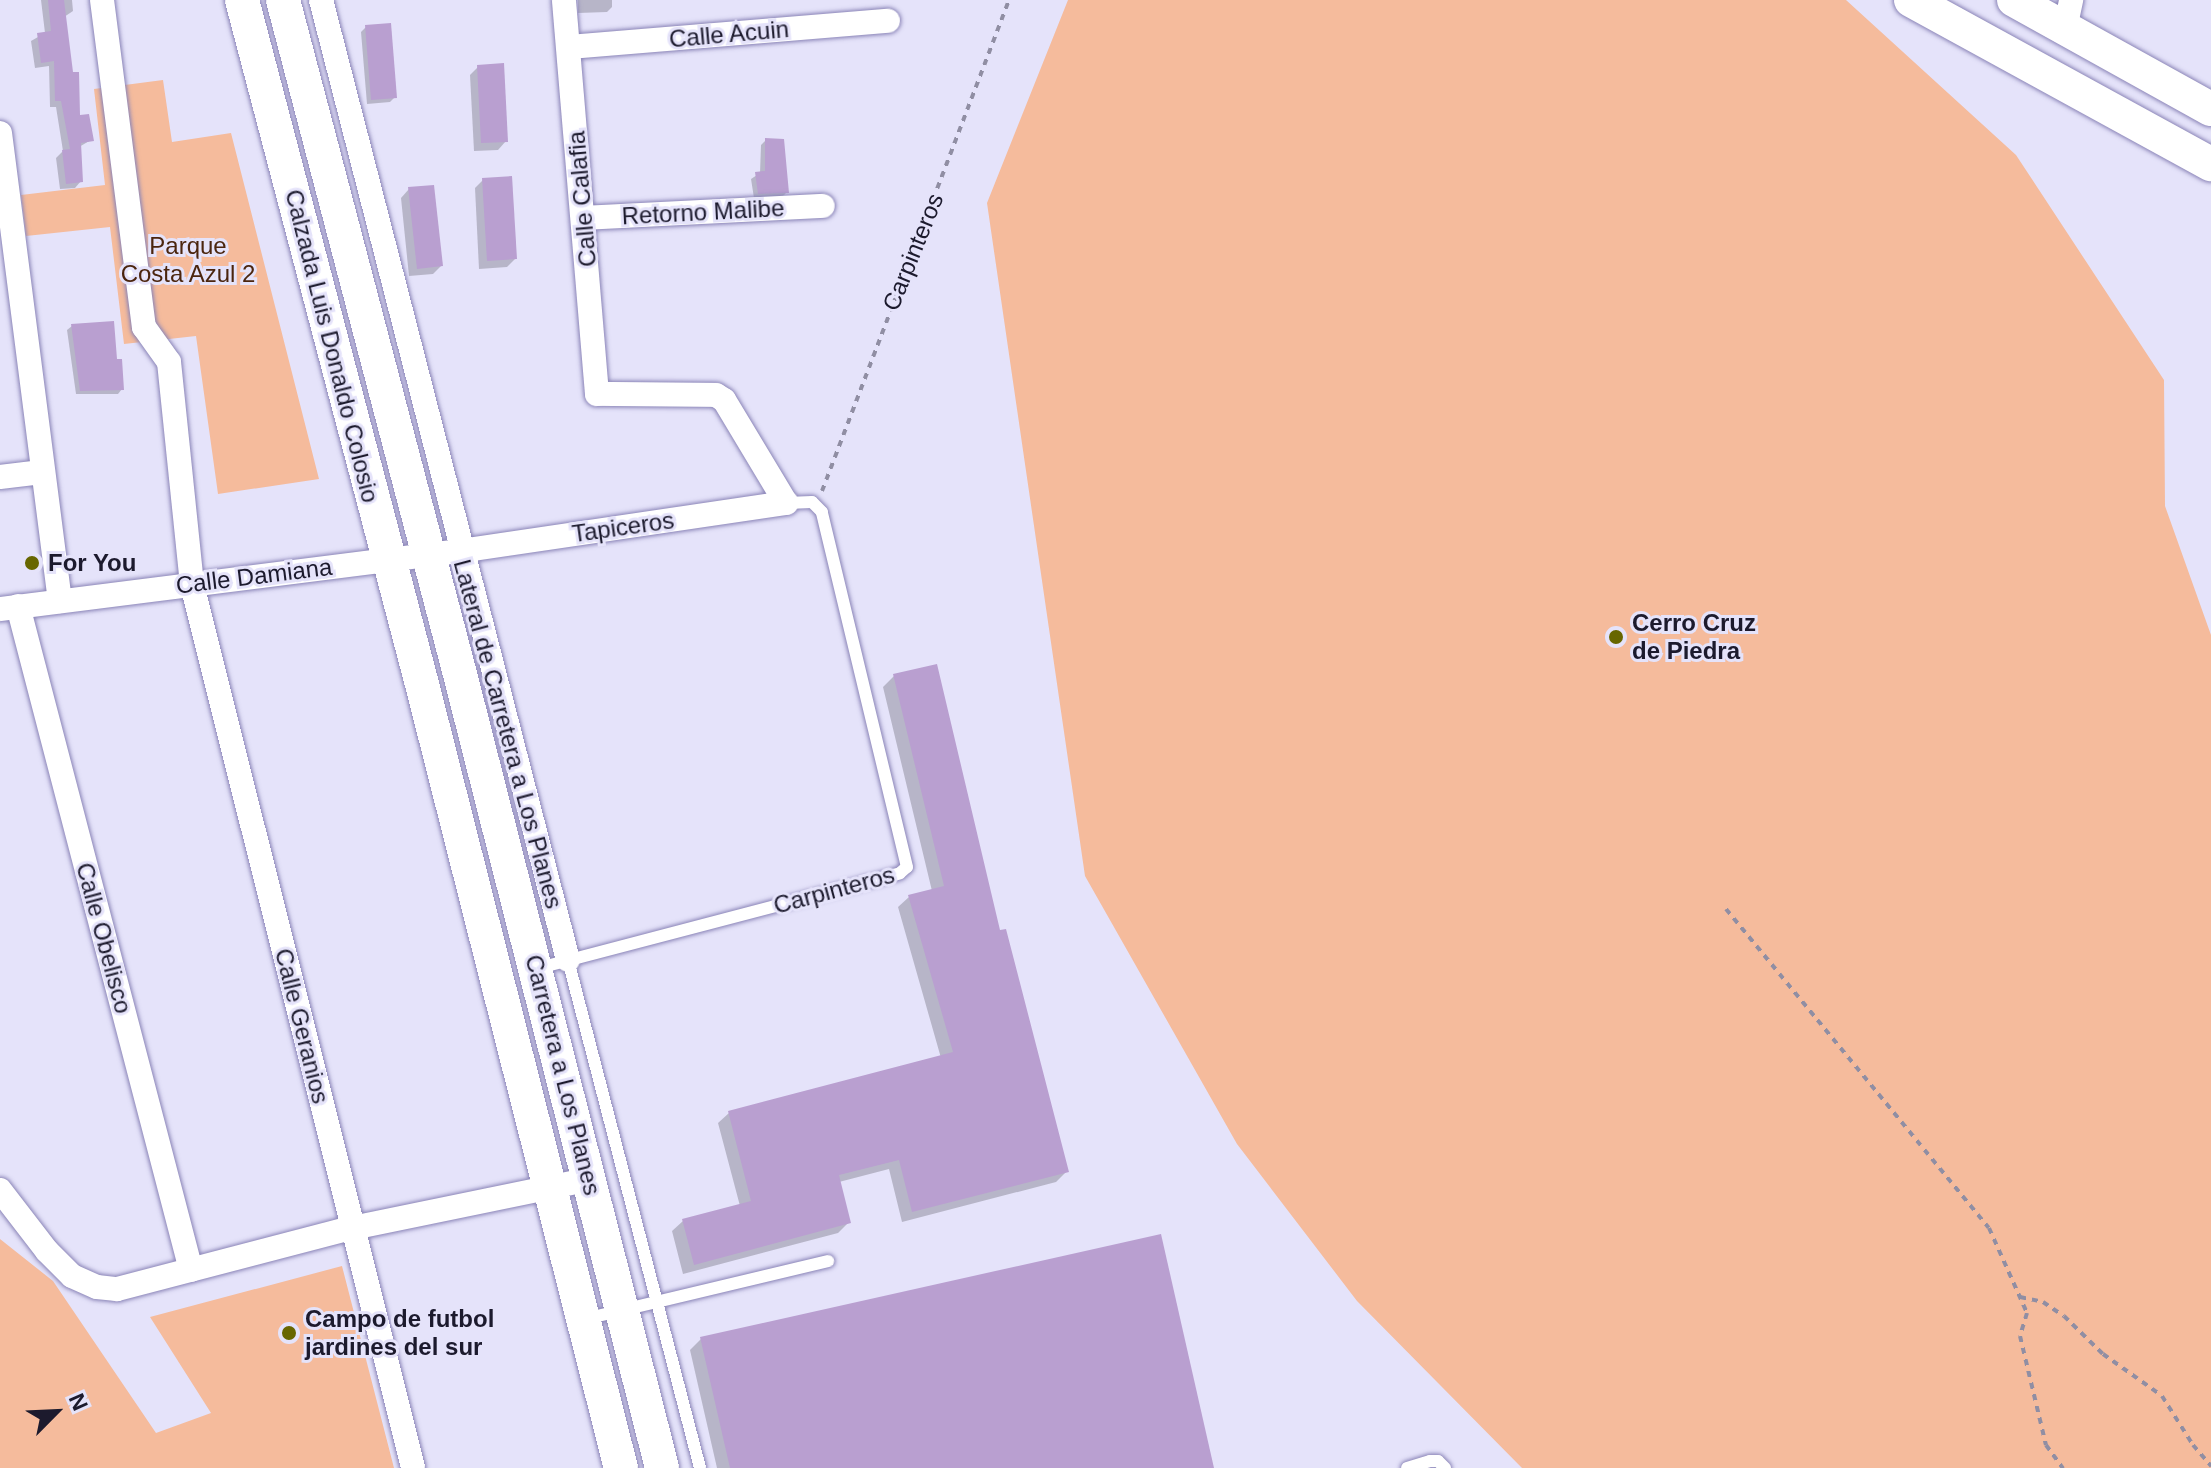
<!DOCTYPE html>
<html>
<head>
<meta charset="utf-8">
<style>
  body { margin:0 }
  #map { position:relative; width:2211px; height:1468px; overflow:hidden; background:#e5e3fa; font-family:Arial,sans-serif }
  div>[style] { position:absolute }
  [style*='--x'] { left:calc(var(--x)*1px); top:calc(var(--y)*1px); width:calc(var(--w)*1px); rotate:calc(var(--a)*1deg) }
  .green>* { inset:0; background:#f5bb9c }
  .shadow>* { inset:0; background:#0003 }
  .building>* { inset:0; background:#b99fd0 }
  .path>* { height:4px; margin-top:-2px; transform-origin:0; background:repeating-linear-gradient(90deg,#908ea3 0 6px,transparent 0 12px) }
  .roads { filter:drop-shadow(0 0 2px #8a84b7) drop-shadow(0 0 2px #8a84b7) }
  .lane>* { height:12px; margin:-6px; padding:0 6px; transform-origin:6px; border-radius:6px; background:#fff }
  .street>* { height:24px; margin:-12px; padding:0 12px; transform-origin:12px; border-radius:12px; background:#fff }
  .secondary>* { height:34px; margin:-17px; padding:0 17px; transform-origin:17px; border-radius:17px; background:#fff }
  .dots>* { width:22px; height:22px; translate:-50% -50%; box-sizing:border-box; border:4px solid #e5e3fa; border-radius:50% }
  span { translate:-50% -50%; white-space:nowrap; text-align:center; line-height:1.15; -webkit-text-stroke:6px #e5e3fa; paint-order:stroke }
  .street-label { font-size:24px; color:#1c1a2d }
  .park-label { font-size:24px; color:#4b250e }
  .poi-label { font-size:24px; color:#1c1a2d; font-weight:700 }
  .left { translate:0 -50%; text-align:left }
  .north { position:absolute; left:16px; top:1372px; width:80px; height:80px; -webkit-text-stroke:6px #e5e3fa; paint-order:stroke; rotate:66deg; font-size:22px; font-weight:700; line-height:32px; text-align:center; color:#1c1a2d }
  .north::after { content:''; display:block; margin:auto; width:28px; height:36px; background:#1c1a2d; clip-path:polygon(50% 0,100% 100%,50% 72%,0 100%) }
</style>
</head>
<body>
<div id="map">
  <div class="green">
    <div style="clip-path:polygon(1068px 0,1846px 0,2016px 155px,2164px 380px,2165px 506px,2211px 635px,2211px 1468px,1522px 1468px,1357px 1301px,1237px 1144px,1085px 876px,987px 203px)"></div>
    <div style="clip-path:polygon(163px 80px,172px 142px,231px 133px,319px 479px,218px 494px,196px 336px,124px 344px,110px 227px,26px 236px,21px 195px,105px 185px,94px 89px)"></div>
    <div style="clip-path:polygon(0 1239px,53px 1281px,156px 1433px,211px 1413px,150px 1317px,342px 1266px,394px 1468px,0 1468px)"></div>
  </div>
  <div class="shadow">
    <div style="clip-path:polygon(41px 0,72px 0,73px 11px,64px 17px,78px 117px,91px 140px,79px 147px,81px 181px,75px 188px,60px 189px,56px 158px,63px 151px,56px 107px,50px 107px,49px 66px,35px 68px,31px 41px,45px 33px)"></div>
    <div style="clip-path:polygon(578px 0,612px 0,612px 7px,607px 12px,578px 13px)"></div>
    <div style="clip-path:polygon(366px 27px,395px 97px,390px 102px,367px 104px,361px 32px)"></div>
    <div style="clip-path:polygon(478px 67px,506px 141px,498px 150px,474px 151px,470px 75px)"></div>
    <div style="clip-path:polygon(766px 140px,787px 192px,782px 197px,754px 198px,751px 179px,760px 173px,761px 145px)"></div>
    <div style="clip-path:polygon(483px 180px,515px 259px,507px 267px,479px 269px,475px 188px)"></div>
    <div style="clip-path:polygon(409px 189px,441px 266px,433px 274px,409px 276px,401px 198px)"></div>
    <div style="clip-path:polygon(72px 326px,115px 361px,122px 389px,118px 394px,76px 394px,67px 330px)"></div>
    <div style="clip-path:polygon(894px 676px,1067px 1171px,1056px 1182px,902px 1222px,889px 1169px,839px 1182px,849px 1222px,838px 1233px,683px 1274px,672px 1231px,683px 1221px,740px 1206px,718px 1123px,729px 1113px,941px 1058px,898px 907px,909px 897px,932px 891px,883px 687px)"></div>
    <div style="clip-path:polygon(701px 1339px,1212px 1468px,717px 1468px,690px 1350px)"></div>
  </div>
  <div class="building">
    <div style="clip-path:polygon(48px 0,64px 0,73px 72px,79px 72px,80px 115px,89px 114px,94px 141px,81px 143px,83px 182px,66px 184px,62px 150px,70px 149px,61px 101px,55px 101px,54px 61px,41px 63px,37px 33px,51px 31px)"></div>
    <div style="clip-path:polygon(391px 23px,397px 98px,371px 100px,365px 25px)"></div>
    <div style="clip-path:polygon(504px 63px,508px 142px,481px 143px,477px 65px)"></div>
    <div style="clip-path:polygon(765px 138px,784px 139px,789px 193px,758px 194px,755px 172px,765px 171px)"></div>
    <div style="clip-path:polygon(512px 176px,517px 259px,487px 261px,482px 178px)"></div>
    <div style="clip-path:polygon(434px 185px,443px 266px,417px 269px,408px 187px)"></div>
    <div style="clip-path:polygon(114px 321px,117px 359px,122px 359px,124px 390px,80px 391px,71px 324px)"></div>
    <div style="clip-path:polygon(937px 664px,1000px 930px,1006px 929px,1069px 1172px,912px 1212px,899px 1160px,839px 1175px,851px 1223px,694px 1265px,682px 1219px,751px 1201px,728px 1111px,953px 1052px,908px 895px,944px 886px,893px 674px)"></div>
    <div style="clip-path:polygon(1161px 1234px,1214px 1468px,730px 1468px,700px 1337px)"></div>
  </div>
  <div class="path">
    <div style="--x:822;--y:491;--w:525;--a:-69.15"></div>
    <div style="--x:1726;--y:909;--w:413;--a:50.5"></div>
    <div style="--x:1989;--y:1228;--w:93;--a:65.9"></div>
    <div style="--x:2027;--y:1313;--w:24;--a:107"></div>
    <div style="--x:2020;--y:1336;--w:112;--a:76.6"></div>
    <div style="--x:2046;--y:1445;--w:29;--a:54"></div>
    <div style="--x:2020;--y:1297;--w:24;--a:12"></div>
    <div style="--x:2043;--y:1302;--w:25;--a:34"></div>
    <div style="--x:2064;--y:1316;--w:54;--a:44.3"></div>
    <div style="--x:2103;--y:1354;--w:72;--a:35.4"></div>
    <div style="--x:2162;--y:1396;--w:58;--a:57.7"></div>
    <div style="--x:2193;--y:1445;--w:28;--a:49"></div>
  </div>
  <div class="roads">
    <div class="lane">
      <div style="--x:568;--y:960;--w:525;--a:75.43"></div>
      <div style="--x:539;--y:968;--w:373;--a:-14.7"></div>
      <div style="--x:900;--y:873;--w:9;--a:-41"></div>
      <div style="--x:907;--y:867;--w:365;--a:-103.5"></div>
      <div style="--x:822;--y:512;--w:14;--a:-135"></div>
      <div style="--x:812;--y:502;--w:26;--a:178"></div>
      <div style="--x:585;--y:1319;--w:250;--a:-13.4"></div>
      <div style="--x:1407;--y:1468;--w:24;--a:-17"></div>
      <div style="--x:1430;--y:1461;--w:8;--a:0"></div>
      <div style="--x:1438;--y:1461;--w:10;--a:45"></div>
    </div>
    <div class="street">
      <div style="--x:102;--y:0;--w:330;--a:82.7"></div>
      <div style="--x:144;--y:327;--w:43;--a:54.5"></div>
      <div style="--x:169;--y:362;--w:223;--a:84.1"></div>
      <div style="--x:192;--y:584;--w:911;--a:75.96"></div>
      <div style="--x:321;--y:0;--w:991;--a:75.57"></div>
      <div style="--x:2065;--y:29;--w:30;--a:-78"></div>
      <div style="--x:569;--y:47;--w:320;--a:-4.7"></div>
      <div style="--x:0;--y:133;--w:472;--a:82.7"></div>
      <div style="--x:584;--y:218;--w:239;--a:-2.9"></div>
      <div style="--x:0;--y:477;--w:42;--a:-6.8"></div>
      <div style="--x:18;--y:606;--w:686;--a:75.4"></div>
      <div style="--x:0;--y:609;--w:464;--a:-7.2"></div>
      <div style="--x:460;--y:551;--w:330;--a:-8.4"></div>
      <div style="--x:786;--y:503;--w:120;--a:-121"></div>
      <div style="--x:724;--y:400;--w:9;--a:-148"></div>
      <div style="--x:716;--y:395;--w:119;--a:-179.5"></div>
      <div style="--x:597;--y:394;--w:395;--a:-94.8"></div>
      <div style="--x:0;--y:1190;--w:77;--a:52.4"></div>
      <div style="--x:47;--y:1251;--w:35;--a:45"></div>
      <div style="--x:72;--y:1276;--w:27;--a:24"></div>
      <div style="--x:97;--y:1287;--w:20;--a:6"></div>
      <div style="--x:117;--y:1289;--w:243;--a:-14.6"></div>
      <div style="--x:352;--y:1228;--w:243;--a:-11.6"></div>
    </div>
    <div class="secondary">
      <div style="--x:242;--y:0;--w:716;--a:75.26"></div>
      <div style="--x:424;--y:692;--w:801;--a:75.76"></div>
      <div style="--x:283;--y:0;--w:705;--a:75.29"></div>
      <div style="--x:462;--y:682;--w:811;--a:75.72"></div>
      <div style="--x:1911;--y:0;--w:342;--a:28.7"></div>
      <div style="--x:2014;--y:0;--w:225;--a:29"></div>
    </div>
  </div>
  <div class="dots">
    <div style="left:32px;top:563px;background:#676600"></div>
    <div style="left:1616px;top:637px;background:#676600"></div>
    <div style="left:289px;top:1333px;background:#676600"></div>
  </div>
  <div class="street-label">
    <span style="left:729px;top:34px;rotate:-5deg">Calle Acuin</span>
    <span style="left:582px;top:199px;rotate:-95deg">Calle Calafia</span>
    <span style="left:703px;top:212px;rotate:-3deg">Retorno Malibe</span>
    <span style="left:913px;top:252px;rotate:-68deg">Carpinteros</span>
    <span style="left:332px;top:346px;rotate:76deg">Calzada Luis Donaldo Colosio</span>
    <span style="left:623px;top:527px;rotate:-8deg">Tapiceros</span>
    <span style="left:254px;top:576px;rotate:-7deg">Calle Damiana</span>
    <span style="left:508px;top:734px;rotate:75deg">Lateral de Carretera a Los Planes</span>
    <span style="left:834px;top:890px;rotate:-15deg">Carpinteros</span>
    <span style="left:104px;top:938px;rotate:75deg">Calle Obelisco</span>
    <span style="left:302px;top:1026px;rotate:76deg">Calle Geranios</span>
    <span style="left:563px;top:1075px;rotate:76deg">Carretera a Los Planes</span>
  </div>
  <div class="park-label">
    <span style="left:188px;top:260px">Parque<br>Costa Azul 2</span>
  </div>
  <div class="poi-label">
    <span class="left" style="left:48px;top:563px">For You</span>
    <span class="left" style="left:1632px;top:637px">Cerro Cruz<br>de Piedra</span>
    <span class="left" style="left:305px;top:1333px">Campo de futbol<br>jardines del sur</span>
  </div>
  <div class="north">N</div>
</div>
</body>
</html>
